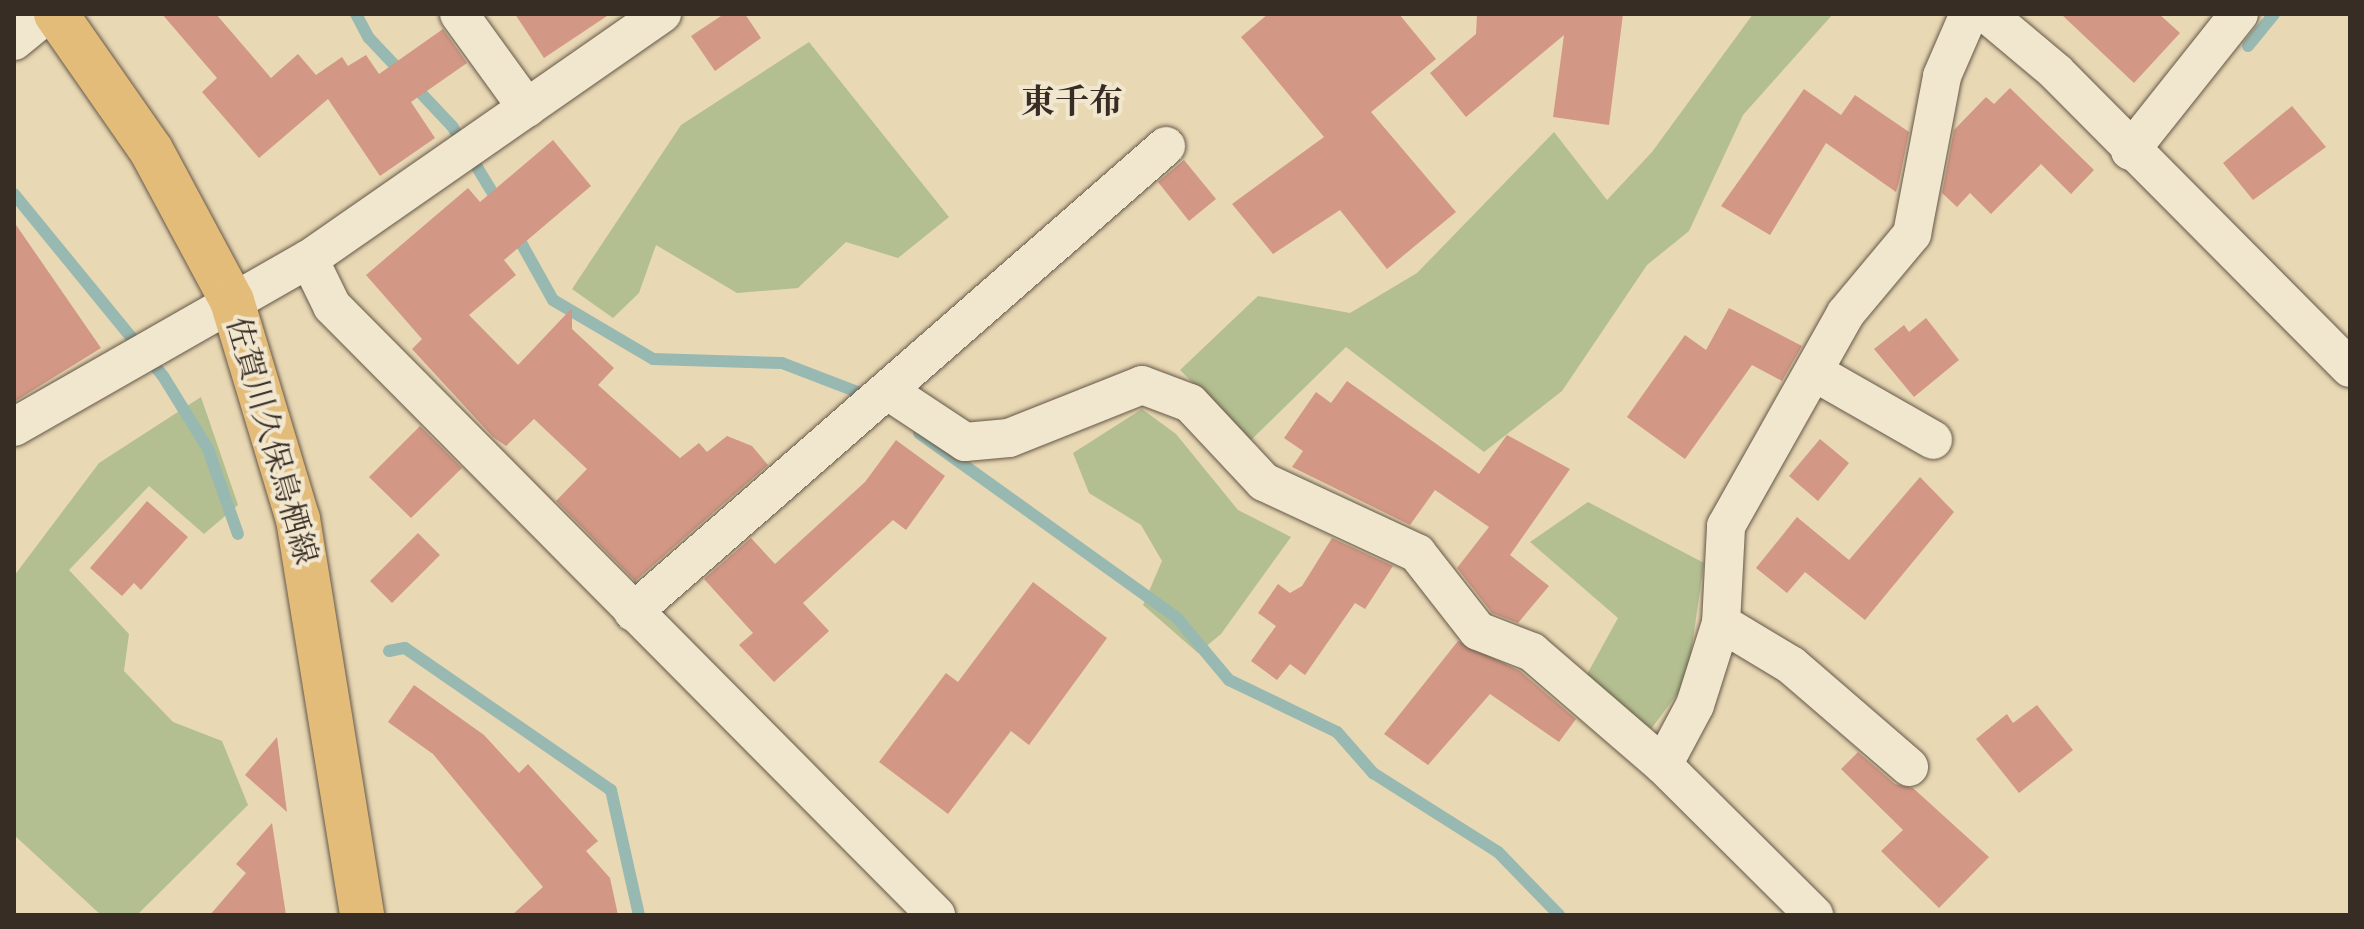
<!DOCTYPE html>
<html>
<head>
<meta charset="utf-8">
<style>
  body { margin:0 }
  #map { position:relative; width:2364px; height:929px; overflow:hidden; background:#e9d8b4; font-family:"Libre Bodoni","Noto Serif JP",serif }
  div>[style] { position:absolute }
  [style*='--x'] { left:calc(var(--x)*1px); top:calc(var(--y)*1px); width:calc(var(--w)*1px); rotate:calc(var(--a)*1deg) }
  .green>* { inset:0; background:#b3bf90 }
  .stream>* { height:12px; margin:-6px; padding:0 6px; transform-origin:6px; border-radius:6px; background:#98b9b2 }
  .building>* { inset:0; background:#d39785 }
  .roads { filter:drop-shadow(0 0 2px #645849) drop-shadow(0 0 2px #645849) }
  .street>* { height:38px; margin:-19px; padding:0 19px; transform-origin:19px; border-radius:19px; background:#f1e6ce }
  .primary>* { height:44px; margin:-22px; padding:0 22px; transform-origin:22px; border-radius:22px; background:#e4bc7a }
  span { translate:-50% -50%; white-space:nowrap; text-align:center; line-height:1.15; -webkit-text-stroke:8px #f1e6ce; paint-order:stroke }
  .street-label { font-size:32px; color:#382d25 }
  .neighbourhood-label { font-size:34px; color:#382d25; font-weight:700 }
  .frame { position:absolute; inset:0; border:16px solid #382d25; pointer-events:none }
</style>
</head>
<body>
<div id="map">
  <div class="green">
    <div style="clip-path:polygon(1753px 14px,1833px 14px,1743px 115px,1689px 231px,1647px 265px,1562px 391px,1484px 452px,1346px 347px,1251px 440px,1180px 370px,1258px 296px,1350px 313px,1417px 273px,1554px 132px,1607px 200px,1652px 152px)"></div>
    <div style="clip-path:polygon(809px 42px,949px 217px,898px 258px,846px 242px,798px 288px,737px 293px,656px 245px,639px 293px,613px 318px,572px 289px,681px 125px)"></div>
    <div style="clip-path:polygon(201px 397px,238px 505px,204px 534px,149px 486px,69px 570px,129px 634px,124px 671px,173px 722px,222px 741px,248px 805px,137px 915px,101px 915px,14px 835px,14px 576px,99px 463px)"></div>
    <div style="clip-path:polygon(1142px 409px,1176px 434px,1238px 510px,1291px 537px,1221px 634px,1198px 653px,1143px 605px,1162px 561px,1141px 525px,1089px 493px,1073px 453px)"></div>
    <div style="clip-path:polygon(1588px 502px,1704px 563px,1687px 681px,1651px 729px,1586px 676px,1618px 618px,1530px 542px)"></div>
  </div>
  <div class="stream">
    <div style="--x:356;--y:14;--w:27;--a:62"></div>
    <div style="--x:369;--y:38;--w:121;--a:46.7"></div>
    <div style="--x:452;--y:126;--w:92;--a:58.7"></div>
    <div style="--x:2248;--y:46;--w:41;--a:-50.9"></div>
    <div style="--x:14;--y:194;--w:235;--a:50.7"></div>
    <div style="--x:163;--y:376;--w:86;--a:58.3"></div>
    <div style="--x:208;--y:449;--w:90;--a:70.6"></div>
    <div style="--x:515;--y:232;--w:78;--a:60.8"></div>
    <div style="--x:553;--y:300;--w:116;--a:30.5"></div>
    <div style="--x:653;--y:359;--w:129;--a:1.8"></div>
    <div style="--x:782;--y:363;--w:97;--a:21"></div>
    <div style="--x:919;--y:433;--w:317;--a:35.6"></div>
    <div style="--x:1177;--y:618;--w:81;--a:50"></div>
    <div style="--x:1229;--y:680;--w:120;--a:25.7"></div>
    <div style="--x:1337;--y:732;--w:55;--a:48.7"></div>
    <div style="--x:1373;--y:773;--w:148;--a:32.3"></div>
    <div style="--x:1498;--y:852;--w:88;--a:45.9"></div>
    <div style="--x:389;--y:651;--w:16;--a:-11"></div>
    <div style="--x:405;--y:648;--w:250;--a:34.6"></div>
    <div style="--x:611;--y:790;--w:128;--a:77.4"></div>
  </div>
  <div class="building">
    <div style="clip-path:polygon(162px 14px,216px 14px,271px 78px,298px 54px,316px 75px,342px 57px,348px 66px,366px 55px,379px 74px,443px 29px,467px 63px,411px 102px,435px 138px,380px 176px,328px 99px,259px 158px,202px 92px,217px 78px)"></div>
    <div style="clip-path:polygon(515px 14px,610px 14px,544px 58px)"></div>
    <div style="clip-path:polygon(724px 14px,745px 14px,761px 38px,715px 71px,691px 36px)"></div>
    <div style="clip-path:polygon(1268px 14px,1399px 14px,1436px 59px,1371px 112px,1456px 212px,1387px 269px,1340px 210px,1273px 254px,1232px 204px,1324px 137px,1241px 37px)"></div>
    <div style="clip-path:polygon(1477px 14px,1623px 14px,1609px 125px,1553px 117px,1564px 35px,1466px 117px,1430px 73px,1476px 34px)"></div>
    <div style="clip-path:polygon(2061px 14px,2159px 14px,2180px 33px,2134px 83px)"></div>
    <div style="clip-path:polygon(2010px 88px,2094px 170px,2071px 194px,2041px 164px,1991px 214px,1970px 193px,1957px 207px,1942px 193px,1954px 130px,1986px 97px,1994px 104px)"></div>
    <div style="clip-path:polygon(1804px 89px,1841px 115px,1855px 95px,1909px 132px,1899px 182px,1896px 192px,1826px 143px,1770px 235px,1721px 206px)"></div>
    <div style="clip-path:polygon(2292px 106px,2326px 147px,2253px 200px,2223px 163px)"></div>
    <div style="clip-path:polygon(553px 140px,591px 186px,504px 260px,516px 275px,469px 315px,518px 365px,572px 308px,572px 329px,614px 368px,598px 385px,680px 458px,699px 443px,707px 452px,727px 436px,752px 446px,768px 465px,635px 581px,556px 501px,587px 469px,534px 419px,506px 446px,493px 437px,412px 349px,422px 339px,366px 275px,468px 188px,480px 202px)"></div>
    <div style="clip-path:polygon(1184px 160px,1216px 199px,1189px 221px,1158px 182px)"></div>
    <div style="clip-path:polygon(14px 222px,101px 348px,14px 402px)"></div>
    <div style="clip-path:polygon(1729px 308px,1802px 346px,1782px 381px,1752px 365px,1685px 459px,1627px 417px,1685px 335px,1706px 350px)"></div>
    <div style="clip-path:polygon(1926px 318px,1959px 360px,1914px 397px,1874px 349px,1904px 325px,1909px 332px)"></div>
    <div style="clip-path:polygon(1347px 381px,1479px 474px,1507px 435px,1570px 469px,1510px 555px,1549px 586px,1518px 623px,1492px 613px,1457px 568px,1489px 527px,1435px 490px,1410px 525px,1292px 467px,1303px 451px,1284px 438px,1316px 392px,1331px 403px)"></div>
    <div style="clip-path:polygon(420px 426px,462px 468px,411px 518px,369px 477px)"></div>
    <div style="clip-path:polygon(1820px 439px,1849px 463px,1818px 501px,1789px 476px)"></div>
    <div style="clip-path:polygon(896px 440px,945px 476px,906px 530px,893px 520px,803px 603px,829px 631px,774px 682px,739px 645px,753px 633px,704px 579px,751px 538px,775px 564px,865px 482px)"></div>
    <div style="clip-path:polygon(1920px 477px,1954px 512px,1865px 620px,1805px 572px,1787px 593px,1756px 568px,1797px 517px,1849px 560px)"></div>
    <div style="clip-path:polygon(147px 501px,188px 537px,141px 590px,134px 583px,122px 596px,90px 568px)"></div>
    <div style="clip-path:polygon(418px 533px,440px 555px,392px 603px,370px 581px)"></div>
    <div style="clip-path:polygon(1332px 538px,1393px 566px,1365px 609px,1355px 603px,1305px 675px,1290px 664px,1277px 680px,1251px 661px,1276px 626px,1258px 613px,1278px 584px,1290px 593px,1302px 586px)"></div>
    <div style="clip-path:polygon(1033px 582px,1107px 638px,1029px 745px,1011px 731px,948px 814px,879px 762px,946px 673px,958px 682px)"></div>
    <div style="clip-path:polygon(1458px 641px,1520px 671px,1576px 719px,1559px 742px,1490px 694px,1428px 765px,1384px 734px)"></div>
    <div style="clip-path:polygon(414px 685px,484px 735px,519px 773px,528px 764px,598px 841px,586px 851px,610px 878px,618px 915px,512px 915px,543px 887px,433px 754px,388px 722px)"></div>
    <div style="clip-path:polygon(2037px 705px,2073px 750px,2019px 793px,1976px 739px,2007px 714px,2013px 723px)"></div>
    <div style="clip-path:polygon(277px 737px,287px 812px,245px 775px)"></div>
    <div style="clip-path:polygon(1858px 752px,1895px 784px,1913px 788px,1989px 857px,1939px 908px,1881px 851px,1903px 830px,1841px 769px)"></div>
    <div style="clip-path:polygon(272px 823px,286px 915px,210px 915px,246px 873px,236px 864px)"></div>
  </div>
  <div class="roads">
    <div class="street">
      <div style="--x:459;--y:14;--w:116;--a:54.1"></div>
      <div style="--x:1987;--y:14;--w:90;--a:40"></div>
      <div style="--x:2056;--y:72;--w:417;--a:45.2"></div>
      <div style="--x:14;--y:41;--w:43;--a:-39.3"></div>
      <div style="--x:2130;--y:151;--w:175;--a:-51.5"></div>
      <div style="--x:309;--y:259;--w:52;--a:63.9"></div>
      <div style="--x:332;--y:306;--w:858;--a:45.24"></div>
      <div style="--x:1814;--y:372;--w:137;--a:29.7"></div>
      <div style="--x:888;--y:391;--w:92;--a:33.5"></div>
      <div style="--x:965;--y:442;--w:44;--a:-5.2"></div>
      <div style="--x:1009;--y:438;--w:143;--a:-21.7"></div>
      <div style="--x:1142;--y:385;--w:51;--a:20.6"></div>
      <div style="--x:1190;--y:403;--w:108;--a:46.9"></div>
      <div style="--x:1264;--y:482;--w:169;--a:24.9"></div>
      <div style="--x:1417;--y:553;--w:99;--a:52"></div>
      <div style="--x:1478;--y:631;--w:58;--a:21.3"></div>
      <div style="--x:1532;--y:652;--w:173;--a:40.8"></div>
      <div style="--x:1663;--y:765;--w:213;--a:44.8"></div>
      <div style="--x:14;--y:427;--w:339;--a:-29.7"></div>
      <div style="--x:309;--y:259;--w:430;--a:-34.8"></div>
      <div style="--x:633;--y:612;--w:708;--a:-41.16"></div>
      <div style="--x:1721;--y:623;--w:82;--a:31"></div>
      <div style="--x:1791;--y:665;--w:156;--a:40.8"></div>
      <div style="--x:1663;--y:765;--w:68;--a:-61.9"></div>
      <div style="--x:1695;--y:705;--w:86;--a:-72.4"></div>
      <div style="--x:1721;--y:623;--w:97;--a:-87"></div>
      <div style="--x:1726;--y:526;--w:244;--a:-60.6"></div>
      <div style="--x:1846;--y:313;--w:103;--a:-50.1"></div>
      <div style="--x:1912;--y:234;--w:161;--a:-79.2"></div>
      <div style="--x:1942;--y:76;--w:68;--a:-66.5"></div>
    </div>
    <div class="primary">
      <div style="--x:56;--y:14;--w:166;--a:55.1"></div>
      <div style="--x:151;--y:150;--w:171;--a:61.8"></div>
      <div style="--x:232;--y:301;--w:228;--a:73.2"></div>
      <div style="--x:298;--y:519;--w:401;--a:80.8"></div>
    </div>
  </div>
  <div class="street-label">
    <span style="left:271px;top:441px;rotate:74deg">佐賀川久保鳥栖線</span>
  </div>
  <div class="neighbourhood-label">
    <span style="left:1072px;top:104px">東千布</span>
  </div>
  <div class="frame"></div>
</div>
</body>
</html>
